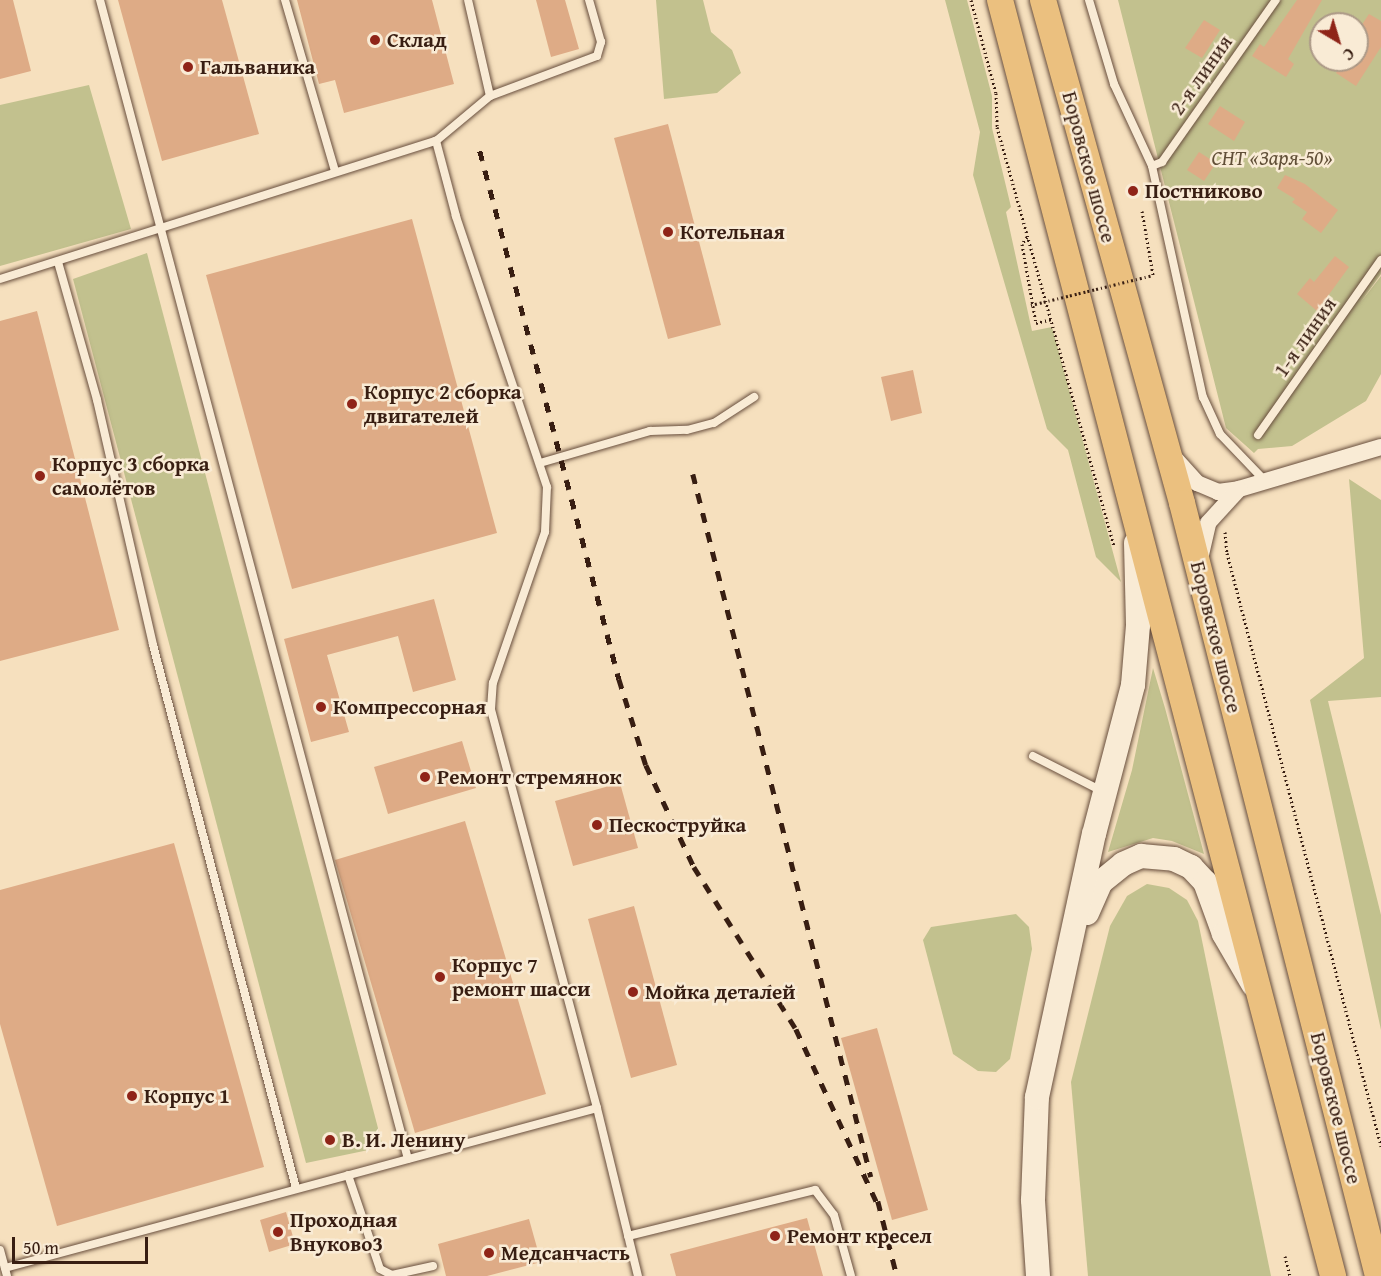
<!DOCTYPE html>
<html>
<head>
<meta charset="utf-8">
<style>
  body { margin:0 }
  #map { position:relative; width:1381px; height:1276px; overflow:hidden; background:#f6e0be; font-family:"Gentium Book Plus",serif }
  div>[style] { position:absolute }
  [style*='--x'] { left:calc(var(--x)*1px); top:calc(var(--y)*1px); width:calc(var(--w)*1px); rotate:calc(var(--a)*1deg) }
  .green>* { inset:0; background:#c2c18e }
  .building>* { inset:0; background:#deab86 }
  .path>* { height:3px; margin-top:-1.5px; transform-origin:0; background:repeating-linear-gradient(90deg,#381e12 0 1.5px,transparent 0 4.5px) }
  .roads { filter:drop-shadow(0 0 2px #684e3d) drop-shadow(0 0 2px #684e3d) }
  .lane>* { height:8px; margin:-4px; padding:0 4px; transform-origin:4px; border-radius:4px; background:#f9ebd5 }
  .street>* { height:16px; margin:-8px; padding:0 8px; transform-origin:8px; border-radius:8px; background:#f9ebd5 }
  .secondary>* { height:24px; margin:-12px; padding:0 12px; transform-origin:12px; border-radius:12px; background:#f9ebd5 }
  .primary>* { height:26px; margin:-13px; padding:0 13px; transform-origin:13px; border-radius:13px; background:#ebc07f }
  .rail>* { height:4.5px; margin-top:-2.25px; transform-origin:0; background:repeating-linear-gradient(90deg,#381e12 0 10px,transparent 0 20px) }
  .path-bridge>* { height:3px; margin-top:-1.5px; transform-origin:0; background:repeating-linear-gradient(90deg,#381e12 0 1.5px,transparent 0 4.5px) }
  .dots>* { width:16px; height:16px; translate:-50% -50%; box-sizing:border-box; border:3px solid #f9ebd5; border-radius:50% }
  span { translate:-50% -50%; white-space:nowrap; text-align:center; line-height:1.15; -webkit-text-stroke:5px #f9ebd5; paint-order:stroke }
  .poi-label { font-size:21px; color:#381e12; font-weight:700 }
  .left { translate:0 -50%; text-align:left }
  .street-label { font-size:21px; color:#381e12 }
  .park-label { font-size:21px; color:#614f37; font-style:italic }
  .north { position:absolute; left:1309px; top:12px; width:60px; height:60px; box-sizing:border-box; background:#f9ebd5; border:2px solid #ac9987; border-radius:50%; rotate:142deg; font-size:16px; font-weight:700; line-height:24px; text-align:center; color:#381e12 }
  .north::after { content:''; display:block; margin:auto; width:21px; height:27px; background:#8f2418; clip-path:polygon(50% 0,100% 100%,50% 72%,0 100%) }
  .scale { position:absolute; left:12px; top:1237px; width:136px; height:27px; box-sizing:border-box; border:3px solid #381e12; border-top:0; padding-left:8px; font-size:18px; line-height:21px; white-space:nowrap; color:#381e12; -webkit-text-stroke:4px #f9ebd5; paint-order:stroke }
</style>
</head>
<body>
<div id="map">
  <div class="green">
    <div style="clip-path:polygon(656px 0,703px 0,711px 32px,732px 50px,741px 73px,717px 93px,664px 99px)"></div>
    <div style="clip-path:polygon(945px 0,967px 0,992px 96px,992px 128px,1011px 207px,1006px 212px,1032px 331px,1052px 327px,1121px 582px,1096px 557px,1068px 450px,1047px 429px,973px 175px,980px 132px)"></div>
    <div style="clip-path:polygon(evenodd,1118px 0,1381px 0,1381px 274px,1360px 303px,1381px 276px,1381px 374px,1366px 401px,1292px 446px,1258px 449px,1254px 453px,1226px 428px,1118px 0,1321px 24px,1357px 24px,1357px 60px,1321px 60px,1321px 24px)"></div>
    <div style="clip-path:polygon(89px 85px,131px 229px,0 266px,0 105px)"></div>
    <div style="clip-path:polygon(147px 253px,383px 1147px,306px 1163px,73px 279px)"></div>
    <div style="clip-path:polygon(1349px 479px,1381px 500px,1381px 697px,1328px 701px,1381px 915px,1381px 1030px,1310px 700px,1364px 658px)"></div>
    <div style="clip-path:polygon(1153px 668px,1165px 708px,1204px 854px,1172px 841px,1153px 838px,1108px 852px,1132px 770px)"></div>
    <div style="clip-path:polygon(1147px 884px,1169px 888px,1187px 900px,1198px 921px,1271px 1276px,1088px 1276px,1071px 1082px,1110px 926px,1127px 896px)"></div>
    <div style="clip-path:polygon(1016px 914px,1029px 927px,1032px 949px,1010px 1059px,996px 1072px,978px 1071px,953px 1054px,923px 940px,931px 927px)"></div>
  </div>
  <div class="building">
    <div style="clip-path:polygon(0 0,13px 0,31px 71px,0 79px)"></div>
    <div style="clip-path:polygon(118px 0,222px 0,259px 134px,162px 161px)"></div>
    <div style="clip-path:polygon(297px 0,432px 0,454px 84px,344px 113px,335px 80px,319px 84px)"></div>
    <div style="clip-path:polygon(536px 0,565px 0,579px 49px,551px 57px)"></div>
    <div style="clip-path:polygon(1297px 0,1322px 0,1288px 59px,1294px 64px,1286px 77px,1252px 56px,1260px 44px,1264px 47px)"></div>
    <div style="clip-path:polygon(1369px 14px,1381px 21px,1381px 47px,1356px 86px,1336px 73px,1345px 60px,1357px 60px,1357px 32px)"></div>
    <div style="clip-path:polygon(1204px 20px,1220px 30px,1202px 58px,1185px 48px)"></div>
    <div style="clip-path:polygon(1220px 106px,1245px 122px,1234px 141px,1208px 124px)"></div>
    <div style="clip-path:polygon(668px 124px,721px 325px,668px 339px,614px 138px)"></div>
    <div style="clip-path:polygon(1199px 152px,1216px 163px,1204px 181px,1187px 170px)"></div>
    <div style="clip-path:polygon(1285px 175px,1305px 184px,1338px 210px,1321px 233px,1302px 219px,1307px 212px,1292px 202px,1295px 199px,1277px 188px)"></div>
    <div style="clip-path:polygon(412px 219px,497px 533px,292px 589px,206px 275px)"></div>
    <div style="clip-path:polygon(1335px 256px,1349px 267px,1317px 311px,1297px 294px,1310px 278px,1314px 282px)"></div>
    <div style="clip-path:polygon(37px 311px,119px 630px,0 661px,0 321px)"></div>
    <div style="clip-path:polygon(913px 370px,922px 413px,891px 421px,881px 377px)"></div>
    <div style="clip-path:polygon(434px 599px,456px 680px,413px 692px,398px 636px,327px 655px,349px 732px,311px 742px,284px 639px)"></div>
    <div style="clip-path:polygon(462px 741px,476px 788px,388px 814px,374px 767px)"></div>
    <div style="clip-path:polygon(620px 783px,638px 848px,573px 866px,555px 801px)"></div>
    <div style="clip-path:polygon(465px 821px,546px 1094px,415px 1133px,335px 860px)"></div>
    <div style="clip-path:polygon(174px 843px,264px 1167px,57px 1226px,0 1024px,0 890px)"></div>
    <div style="clip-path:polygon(634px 906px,677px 1065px,631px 1078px,588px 919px)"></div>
    <div style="clip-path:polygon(877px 1028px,928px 1210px,892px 1220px,841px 1038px)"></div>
    <div style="clip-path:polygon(286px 1212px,295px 1244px,269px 1252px,260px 1220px)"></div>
    <div style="clip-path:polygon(807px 1218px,823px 1276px,676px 1276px,670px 1254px)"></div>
    <div style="clip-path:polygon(529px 1219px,541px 1262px,487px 1276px,446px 1276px,438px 1244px)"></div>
  </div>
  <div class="path">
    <div style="--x:971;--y:0;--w:96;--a:75"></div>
    <div style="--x:996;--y:93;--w:34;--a:88"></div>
    <div style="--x:997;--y:127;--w:434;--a:74.4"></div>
    <div style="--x:1142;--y:211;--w:65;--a:80.2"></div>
    <div style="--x:1027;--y:237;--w:9;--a:126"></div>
    <div style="--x:1022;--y:244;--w:80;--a:80"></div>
    <div style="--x:1036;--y:323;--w:16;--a:-14"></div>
    <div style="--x:1225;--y:532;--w:21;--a:85"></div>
    <div style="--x:1227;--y:553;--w:613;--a:75.44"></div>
    <div style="--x:1285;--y:1256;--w:21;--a:76"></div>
  </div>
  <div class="roads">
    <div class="lane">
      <div style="--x:100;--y:0;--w:1199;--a:75.12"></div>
      <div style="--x:285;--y:0;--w:178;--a:73.7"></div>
      <div style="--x:1089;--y:0;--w:88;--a:73.4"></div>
      <div style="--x:1114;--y:84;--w:90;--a:65.1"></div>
      <div style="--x:1152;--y:166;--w:237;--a:77.6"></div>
      <div style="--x:1203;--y:397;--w:41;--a:65.3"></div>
      <div style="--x:1220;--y:434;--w:66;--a:46.2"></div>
      <div style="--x:490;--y:96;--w:114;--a:-20.5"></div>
      <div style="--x:597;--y:56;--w:15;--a:-74"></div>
      <div style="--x:601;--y:42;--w:44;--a:-105.9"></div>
      <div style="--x:1152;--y:166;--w:11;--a:-22"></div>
      <div style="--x:1162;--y:162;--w:198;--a:-54.9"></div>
      <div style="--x:58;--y:262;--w:143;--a:74.2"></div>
      <div style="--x:97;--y:400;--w:251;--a:77.1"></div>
      <div style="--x:153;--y:645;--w:562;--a:75.25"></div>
      <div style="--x:0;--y:279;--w:457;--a:-17.6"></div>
      <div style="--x:436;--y:141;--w:70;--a:-39.8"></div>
      <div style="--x:490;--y:96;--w:98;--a:-102.9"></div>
      <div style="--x:1258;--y:435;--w:214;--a:-54.9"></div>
      <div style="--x:540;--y:463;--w:115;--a:-16.2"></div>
      <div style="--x:650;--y:431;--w:37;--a:-2"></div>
      <div style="--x:687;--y:430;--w:28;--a:-15"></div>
      <div style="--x:714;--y:423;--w:48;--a:-33"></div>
      <div style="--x:1033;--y:756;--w:77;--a:26.9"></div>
      <div style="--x:597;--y:1108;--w:173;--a:76.3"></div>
      <div style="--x:348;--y:1175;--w:99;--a:71.2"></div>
      <div style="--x:380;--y:1269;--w:13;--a:27"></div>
      <div style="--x:392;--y:1275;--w:42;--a:-12.4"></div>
      <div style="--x:628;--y:1236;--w:193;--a:-13.8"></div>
      <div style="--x:815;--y:1190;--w:31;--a:53"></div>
      <div style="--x:834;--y:1215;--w:63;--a:74.4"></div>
      <div style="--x:0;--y:1250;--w:27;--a:75"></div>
      <div style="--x:5;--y:1268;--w:613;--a:-15.12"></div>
      <div style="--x:597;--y:1108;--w:413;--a:-104.9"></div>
      <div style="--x:491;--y:709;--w:26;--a:-86"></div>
      <div style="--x:493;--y:683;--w:160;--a:-71"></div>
      <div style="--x:545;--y:532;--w:45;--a:-87.5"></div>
      <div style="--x:547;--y:487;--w:286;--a:-108.6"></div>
      <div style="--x:456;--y:216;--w:78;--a:-104.9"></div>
    </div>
    <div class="street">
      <div style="--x:1172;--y:455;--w:38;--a:48"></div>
      <div style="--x:1197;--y:483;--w:23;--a:23"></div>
      <div style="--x:1218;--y:492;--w:21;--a:-8"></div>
      <div style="--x:1239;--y:489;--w:148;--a:-16.5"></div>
      <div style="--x:1200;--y:559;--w:37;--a:-77"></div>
      <div style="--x:1208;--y:523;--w:46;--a:-47.6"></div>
    </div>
    <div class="secondary">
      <div style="--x:1087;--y:913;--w:34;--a:-66"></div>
      <div style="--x:1101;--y:882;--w:28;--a:-39"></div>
      <div style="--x:1123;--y:864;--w:20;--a:-24"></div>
      <div style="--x:1141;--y:856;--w:33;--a:5"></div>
      <div style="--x:1174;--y:859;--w:19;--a:25"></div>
      <div style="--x:1191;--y:867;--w:21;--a:47"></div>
      <div style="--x:1205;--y:882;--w:55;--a:69.9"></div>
      <div style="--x:1224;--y:934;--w:58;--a:59.9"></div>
      <div style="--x:1038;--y:1276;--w:76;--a:-93.8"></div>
      <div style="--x:1033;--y:1200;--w:103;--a:-87.8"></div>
      <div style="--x:1037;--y:1097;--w:269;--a:-77.8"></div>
      <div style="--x:1094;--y:834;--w:154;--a:-75.3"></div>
      <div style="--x:1133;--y:685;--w:60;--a:-85.2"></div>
      <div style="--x:1138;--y:625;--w:82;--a:-91.4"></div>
    </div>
    <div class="primary">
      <div style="--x:1000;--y:0;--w:1319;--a:75.37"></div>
      <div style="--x:1043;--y:0;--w:522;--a:74.55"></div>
      <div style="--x:1182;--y:503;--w:797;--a:75.77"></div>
    </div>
  </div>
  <div class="rail">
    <div style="--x:480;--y:151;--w:546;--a:75.25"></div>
    <div style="--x:619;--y:679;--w:90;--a:72.6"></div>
    <div style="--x:646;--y:765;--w:113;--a:64.8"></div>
    <div style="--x:694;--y:867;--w:191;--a:57.8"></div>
    <div style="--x:796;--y:1029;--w:199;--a:65"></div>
    <div style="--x:693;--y:474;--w:725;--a:75.79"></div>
    <div style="--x:878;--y:1201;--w:77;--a:75.8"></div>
  </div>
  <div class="path-bridge">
    <div style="--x:1031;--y:305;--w:126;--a:-13.8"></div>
  </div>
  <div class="dots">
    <div style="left:375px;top:40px;background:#8f2418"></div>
    <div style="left:188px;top:67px;background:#8f2418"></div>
    <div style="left:1133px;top:191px;background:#8f2418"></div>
    <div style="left:668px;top:232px;background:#8f2418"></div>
    <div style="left:352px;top:404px;background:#8f2418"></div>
    <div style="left:40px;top:476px;background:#8f2418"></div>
    <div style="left:321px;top:707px;background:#8f2418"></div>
    <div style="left:425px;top:777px;background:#8f2418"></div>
    <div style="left:597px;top:825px;background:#8f2418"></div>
    <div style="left:440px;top:977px;background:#8f2418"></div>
    <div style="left:633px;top:992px;background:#8f2418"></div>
    <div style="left:132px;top:1096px;background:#8f2418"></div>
    <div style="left:330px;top:1140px;background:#8f2418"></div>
    <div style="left:278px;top:1232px;background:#8f2418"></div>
    <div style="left:775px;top:1236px;background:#8f2418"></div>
    <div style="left:489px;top:1253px;background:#8f2418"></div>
  </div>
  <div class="poi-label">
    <span class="left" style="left:387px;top:40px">Склад</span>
    <span class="left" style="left:200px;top:67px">Гальваника</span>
    <span class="left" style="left:1145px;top:191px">Постниково</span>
    <span class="left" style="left:680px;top:232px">Котельная</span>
    <span class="left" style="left:364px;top:404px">Корпус 2 сборка<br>двигателей</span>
    <span class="left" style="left:52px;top:476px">Корпус 3 сборка<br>самолётов</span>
    <span class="left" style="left:333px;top:707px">Компрессорная</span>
    <span class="left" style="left:437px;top:777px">Ремонт стремянок</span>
    <span class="left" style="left:609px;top:825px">Пескоструйка</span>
    <span class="left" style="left:452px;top:977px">Корпус 7<br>ремонт шасси</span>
    <span class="left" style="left:645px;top:992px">Мойка деталей</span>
    <span class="left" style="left:144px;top:1096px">Корпус 1</span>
    <span class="left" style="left:342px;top:1140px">В. И. Ленину</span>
    <span class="left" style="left:290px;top:1232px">Проходная<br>Внуково3</span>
    <span class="left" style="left:787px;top:1236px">Ремонт кресел</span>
    <span class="left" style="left:501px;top:1253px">Медсанчасть</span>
  </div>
  <div class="street-label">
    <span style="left:1201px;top:75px;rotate:-55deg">2-я линия</span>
    <span style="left:1089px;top:167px;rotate:75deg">Боровское шоссе</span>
    <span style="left:1305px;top:337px;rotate:-55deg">1-я линия</span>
    <span style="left:1216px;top:637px;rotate:76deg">Боровское шоссе</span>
    <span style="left:1336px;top:1108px;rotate:76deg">Боровское шоссе</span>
  </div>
  <div class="park-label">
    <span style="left:1272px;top:158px">СНТ «Заря-50»</span>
  </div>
  <div class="north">С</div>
  <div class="scale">50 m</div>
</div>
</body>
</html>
